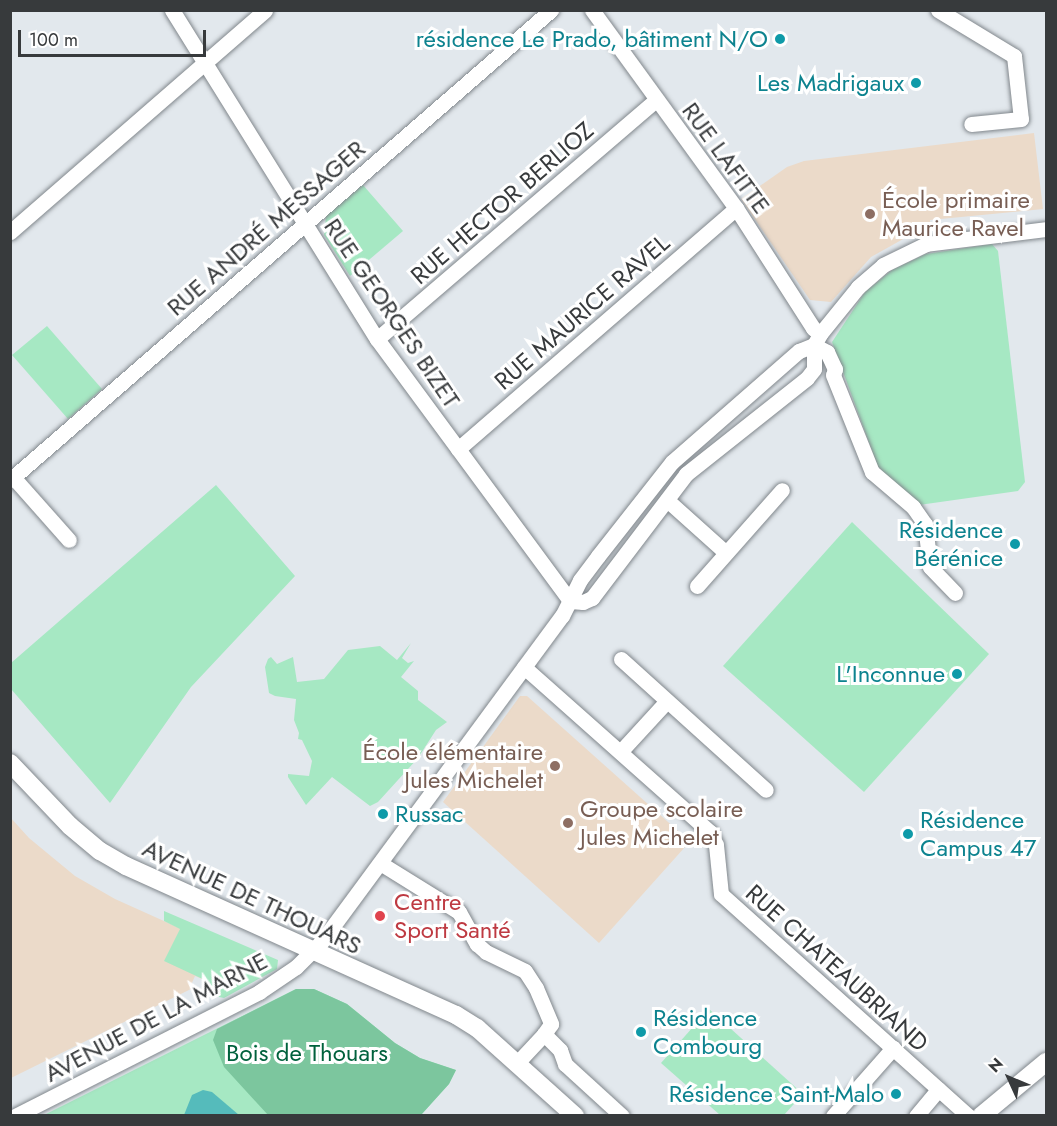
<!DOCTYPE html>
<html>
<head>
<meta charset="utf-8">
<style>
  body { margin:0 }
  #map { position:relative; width:1057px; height:1126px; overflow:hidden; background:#e2e8ed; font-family:Jost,sans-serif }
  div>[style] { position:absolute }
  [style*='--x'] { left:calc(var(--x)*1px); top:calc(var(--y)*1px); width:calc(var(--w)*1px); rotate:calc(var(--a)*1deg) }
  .education>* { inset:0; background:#ebdac9 }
  .green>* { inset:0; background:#a6e8c3 }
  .forest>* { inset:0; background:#7cc69e }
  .water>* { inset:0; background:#5bb }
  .roads { filter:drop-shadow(0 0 2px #81878c) drop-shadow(0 0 2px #81878c) }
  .minor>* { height:15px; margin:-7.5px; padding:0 7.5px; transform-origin:7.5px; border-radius:7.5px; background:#fff }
  .tertiary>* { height:18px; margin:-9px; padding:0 9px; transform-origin:9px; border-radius:9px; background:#fff }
  .dots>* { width:16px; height:16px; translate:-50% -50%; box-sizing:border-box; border:3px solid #fff; border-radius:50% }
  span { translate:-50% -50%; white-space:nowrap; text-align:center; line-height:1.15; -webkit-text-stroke:6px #fff; paint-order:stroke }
  .culture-label { font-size:24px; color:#0d838f }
  .right { translate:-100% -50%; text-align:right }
  .left { translate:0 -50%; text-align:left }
  .street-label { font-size:24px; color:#373a3c }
  .education-label { font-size:24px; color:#785e54 }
  .health-label { font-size:24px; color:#be3a42 }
  .park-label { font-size:24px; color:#00613c }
  .frame { position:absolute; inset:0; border:12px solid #373a3c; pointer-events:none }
  .north { position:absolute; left:979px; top:1048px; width:60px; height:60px; -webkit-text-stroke:4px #fff; paint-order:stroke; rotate:314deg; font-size:16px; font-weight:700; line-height:24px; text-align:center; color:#373a3c }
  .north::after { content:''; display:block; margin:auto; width:21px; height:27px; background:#373a3c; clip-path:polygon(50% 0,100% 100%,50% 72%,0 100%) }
  .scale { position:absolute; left:18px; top:30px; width:188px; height:27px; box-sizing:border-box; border:3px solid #373a3c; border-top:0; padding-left:8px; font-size:18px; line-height:21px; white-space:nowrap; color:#373a3c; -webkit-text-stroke:4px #fff; paint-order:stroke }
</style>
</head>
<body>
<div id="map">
  <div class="education">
    <div style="clip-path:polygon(1034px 133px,1043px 209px,930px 220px,931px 230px,905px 238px,871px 257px,831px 302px,810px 300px,741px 199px,787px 167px,804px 161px)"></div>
    <div style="clip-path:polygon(520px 696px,527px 696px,686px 838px,685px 847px,599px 943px,443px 802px)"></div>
    <div style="clip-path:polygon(10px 817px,29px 838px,75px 876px,115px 899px,215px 944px,207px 981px,195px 976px,191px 985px,195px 987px,11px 1078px)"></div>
  </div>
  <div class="green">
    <div style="clip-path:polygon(363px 185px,403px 231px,350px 276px,324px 235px,326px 216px)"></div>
    <div style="clip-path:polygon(992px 244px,998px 251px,1025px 482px,1018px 491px,919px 505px,878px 467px,832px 342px,865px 292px,892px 270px,926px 254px)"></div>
    <div style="clip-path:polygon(47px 326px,102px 389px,68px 419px,12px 355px)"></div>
    <div style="clip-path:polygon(216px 485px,295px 576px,191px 687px,110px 803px,11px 689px,11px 663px)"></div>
    <div style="clip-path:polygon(852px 522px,989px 654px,864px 792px,723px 666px)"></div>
    <div style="clip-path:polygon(411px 643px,402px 658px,408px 663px,414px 661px,401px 677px,418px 691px,418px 700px,447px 722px,436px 730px,418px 758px,378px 802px,370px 806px,332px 777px,306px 805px,288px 777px,288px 774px,309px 776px,312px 761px,302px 740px,298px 739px,299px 733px,294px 720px,296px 699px,275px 696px,269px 693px,265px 667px,268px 659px,271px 657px,277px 664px,293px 657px,297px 682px,324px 679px,348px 650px,380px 646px,397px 660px)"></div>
    <div style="clip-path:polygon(164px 911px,278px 960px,277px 969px,224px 998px,219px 997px,207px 981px,164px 961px,180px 929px,164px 921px)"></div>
    <div style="clip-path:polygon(296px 989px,314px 989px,347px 1004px,395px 1043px,420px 1058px,456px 1070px,449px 1084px,421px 1115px,42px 1116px)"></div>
    <div style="clip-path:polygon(709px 1009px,803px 1094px,784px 1115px,720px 1115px,661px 1063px)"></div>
  </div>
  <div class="forest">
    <div style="clip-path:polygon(296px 989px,314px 989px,347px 1004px,395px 1043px,420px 1058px,456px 1070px,449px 1084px,421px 1115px,268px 1115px,224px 1067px,213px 1040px,217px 1029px)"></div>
  </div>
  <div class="water">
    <div style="clip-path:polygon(203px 1090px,212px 1092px,239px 1115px,184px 1115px,192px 1095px)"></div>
  </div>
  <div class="roads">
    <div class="minor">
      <div style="--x:172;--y:10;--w:388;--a:58.1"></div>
      <div style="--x:377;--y:339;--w:325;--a:53.6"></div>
      <div style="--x:592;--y:10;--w:245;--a:54"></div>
      <div style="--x:736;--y:208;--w:143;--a:57.3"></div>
      <div style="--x:813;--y:328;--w:9;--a:41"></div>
      <div style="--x:938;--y:10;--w:89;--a:31.2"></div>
      <div style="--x:1014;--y:56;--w:63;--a:83.7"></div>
      <div style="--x:1021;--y:119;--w:50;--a:174.3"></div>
      <div style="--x:10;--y:232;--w:338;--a:-41"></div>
      <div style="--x:377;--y:339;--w:367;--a:-40.6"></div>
      <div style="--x:814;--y:345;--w:15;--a:28"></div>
      <div style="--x:827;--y:352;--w:19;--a:65"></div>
      <div style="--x:835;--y:369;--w:6;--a:108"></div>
      <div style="--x:833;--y:375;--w:105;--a:68.1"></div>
      <div style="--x:872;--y:472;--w:54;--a:40.5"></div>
      <div style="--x:913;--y:507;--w:21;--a:55"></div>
      <div style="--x:925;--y:524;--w:43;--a:83.4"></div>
      <div style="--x:930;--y:567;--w:36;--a:46"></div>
      <div style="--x:458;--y:449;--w:368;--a:-40.9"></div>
      <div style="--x:13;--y:477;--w:84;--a:48.4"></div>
      <div style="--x:10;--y:480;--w:717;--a:-40.98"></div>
      <div style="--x:667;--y:500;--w:79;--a:41.9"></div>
      <div style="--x:697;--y:586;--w:128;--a:-48.5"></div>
      <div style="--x:570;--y:601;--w:13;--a:4"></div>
      <div style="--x:583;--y:602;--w:10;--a:-24"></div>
      <div style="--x:592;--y:598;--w:156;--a:-52.8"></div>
      <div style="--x:686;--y:474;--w:154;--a:-38.4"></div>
      <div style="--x:807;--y:378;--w:11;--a:-52"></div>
      <div style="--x:814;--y:369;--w:24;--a:-90"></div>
      <div style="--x:814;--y:345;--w:13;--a:-61"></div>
      <div style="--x:820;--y:334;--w:60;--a:-51"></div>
      <div style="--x:858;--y:287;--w:33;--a:-41"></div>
      <div style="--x:883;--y:265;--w:48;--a:-26"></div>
      <div style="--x:926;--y:244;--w:121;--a:-7.1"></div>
      <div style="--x:621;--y:659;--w:195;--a:42.1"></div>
      <div style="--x:524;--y:667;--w:249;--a:41.6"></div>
      <div style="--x:710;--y:832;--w:14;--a:65"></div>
      <div style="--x:716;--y:845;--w:49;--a:84.2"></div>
      <div style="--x:721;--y:894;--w:332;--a:41.9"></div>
      <div style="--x:621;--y:751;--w:68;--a:-47.4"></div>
      <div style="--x:380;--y:863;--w:93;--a:31.8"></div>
      <div style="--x:459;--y:912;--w:37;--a:61"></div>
      <div style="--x:477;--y:944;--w:12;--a:42"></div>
      <div style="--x:486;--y:952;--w:43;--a:26"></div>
      <div style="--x:525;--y:971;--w:20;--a:57"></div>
      <div style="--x:536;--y:988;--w:39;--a:67"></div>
      <div style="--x:551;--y:1024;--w:12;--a:125"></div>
      <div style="--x:517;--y:1063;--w:40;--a:-47"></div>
      <div style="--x:544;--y:1034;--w:23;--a:45"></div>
      <div style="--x:560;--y:1050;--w:15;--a:70"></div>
      <div style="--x:565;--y:1064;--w:77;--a:42.4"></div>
      <div style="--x:15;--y:1116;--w:274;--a:-26.9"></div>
      <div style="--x:259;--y:992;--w:45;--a:-34"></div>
      <div style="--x:296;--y:967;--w:37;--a:-45"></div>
      <div style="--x:322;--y:941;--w:404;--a:-53.6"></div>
      <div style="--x:562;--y:616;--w:40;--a:-63.4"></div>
      <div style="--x:580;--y:580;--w:30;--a:-53"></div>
      <div style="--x:598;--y:556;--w:120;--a:-51.8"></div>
      <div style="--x:672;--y:462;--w:169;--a:-41.2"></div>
      <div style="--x:799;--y:351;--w:16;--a:-22"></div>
      <div style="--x:833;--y:1116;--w:91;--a:-48.6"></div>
      <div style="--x:916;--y:1116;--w:35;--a:-50"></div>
    </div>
    <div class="tertiary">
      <div style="--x:10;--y:763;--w:87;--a:46.4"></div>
      <div style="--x:70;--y:826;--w:39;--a:40"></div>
      <div style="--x:100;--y:851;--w:30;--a:30"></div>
      <div style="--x:126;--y:866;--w:362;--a:24.3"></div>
      <div style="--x:456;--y:1015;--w:25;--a:32"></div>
      <div style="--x:477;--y:1028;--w:132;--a:41.9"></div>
      <div style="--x:981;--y:1116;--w:85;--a:-39.7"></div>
    </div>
  </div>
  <div class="dots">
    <div style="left:780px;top:39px;background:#0f9aa8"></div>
    <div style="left:916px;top:83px;background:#0f9aa8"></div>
    <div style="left:870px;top:214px;background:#8d6e63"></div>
    <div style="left:1015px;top:544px;background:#0f9aa8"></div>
    <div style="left:957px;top:674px;background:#0f9aa8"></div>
    <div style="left:555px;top:766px;background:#8d6e63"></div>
    <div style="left:383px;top:814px;background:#0f9aa8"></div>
    <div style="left:568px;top:823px;background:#8d6e63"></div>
    <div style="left:908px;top:834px;background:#0f9aa8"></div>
    <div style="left:380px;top:916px;background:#e0444e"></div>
    <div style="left:641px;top:1032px;background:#0f9aa8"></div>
    <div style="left:896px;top:1094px;background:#0f9aa8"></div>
  </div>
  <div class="culture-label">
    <span class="right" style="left:768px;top:39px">résidence Le Prado, bâtiment N/O</span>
    <span class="right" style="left:904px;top:83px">Les Madrigaux</span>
    <span class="right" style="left:1003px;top:544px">Résidence<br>Bérénice</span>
    <span class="right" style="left:945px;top:674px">L'Inconnue</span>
    <span class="left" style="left:395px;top:814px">Russac</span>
    <span class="left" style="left:920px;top:834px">Résidence<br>Campus 47</span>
    <span class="left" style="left:653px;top:1032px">Résidence<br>Combourg</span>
    <span class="right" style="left:884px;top:1094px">Résidence Saint-Malo</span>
  </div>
  <div class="street-label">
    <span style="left:726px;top:158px;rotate:54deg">RUE LAFITTE</span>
    <span style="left:502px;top:203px;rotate:-41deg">RUE HECTOR BERLIOZ</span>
    <span style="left:266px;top:228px;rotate:-41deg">RUE ANDRÉ MESSAGER</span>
    <span style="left:582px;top:312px;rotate:-41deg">RUE MAURICE RAVEL</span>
    <span style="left:392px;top:313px;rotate:56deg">RUE GEORGES BIZET</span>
    <span style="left:252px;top:897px;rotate:25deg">AVENUE DE THOUARS</span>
    <span style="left:837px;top:968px;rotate:42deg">RUE CHATEAUBRIAND</span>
    <span style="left:156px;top:1017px;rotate:-28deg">AVENUE DE LA MARNE</span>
  </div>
  <div class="education-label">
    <span class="left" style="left:882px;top:214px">École primaire<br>Maurice Ravel</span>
    <span class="right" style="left:543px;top:766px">École élémentaire<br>Jules Michelet</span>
    <span class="left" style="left:580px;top:823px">Groupe scolaire<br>Jules Michelet</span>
  </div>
  <div class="health-label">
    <span class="left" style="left:394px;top:916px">Centre<br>Sport Santé</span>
  </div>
  <div class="park-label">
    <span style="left:307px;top:1053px">Bois de Thouars</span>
  </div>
  <div class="frame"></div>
  <div class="north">N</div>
  <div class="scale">100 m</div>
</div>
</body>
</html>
